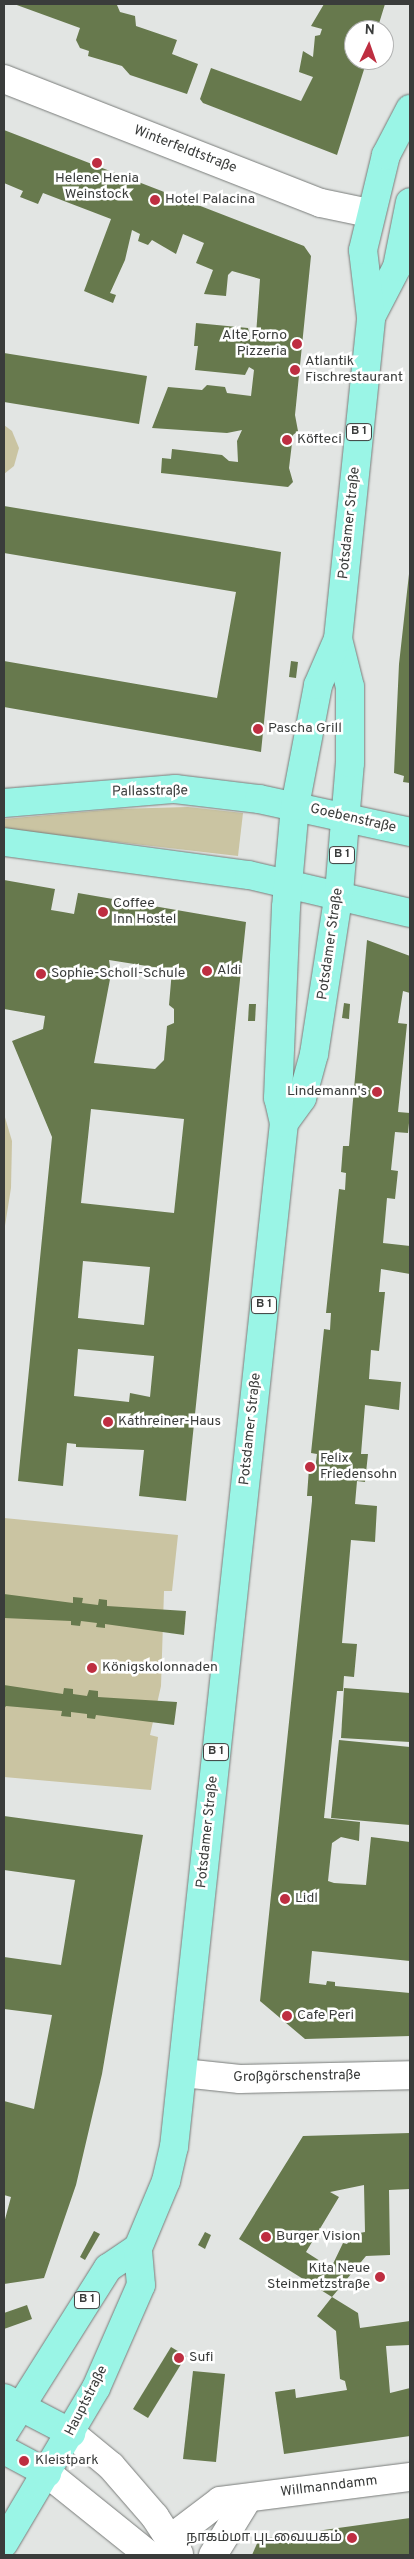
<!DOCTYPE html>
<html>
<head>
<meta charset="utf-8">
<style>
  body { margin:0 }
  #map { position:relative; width:414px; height:2559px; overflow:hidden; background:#e2e5e3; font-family:Overpass,"Noto Sans Tamil",sans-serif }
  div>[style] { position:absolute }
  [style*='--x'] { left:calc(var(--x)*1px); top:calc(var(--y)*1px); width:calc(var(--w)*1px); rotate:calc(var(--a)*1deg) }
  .green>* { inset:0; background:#cac4a2 }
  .building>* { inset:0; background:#67794d }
  .roads { filter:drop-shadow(0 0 1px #797c7a) drop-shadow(0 0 1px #797c7a) }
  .minor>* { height:28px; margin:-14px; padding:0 14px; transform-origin:14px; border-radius:14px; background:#fff }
  .major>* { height:28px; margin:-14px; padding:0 14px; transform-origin:14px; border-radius:14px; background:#9af5e6 }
  .dots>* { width:14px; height:14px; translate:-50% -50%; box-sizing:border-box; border:2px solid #fff; border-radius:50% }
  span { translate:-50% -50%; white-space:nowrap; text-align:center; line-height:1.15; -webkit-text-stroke:5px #fff; paint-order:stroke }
  .shield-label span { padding:1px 4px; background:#fff; border:1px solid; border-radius:4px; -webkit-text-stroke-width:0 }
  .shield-label { font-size:12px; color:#3a3c3b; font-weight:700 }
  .street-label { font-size:14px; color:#3a3c3b }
  .poi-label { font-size:14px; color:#3a3c3b }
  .left { translate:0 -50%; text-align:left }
  .right { translate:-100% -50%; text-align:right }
  .frame { position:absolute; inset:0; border:5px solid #3a3c3b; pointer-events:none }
  .north { position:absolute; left:344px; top:20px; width:50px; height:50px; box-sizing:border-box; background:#fff; border:1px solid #b0b1b1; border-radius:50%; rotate:3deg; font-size:14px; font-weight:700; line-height:20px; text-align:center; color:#3a3c3b }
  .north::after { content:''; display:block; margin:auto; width:18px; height:22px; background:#be2e41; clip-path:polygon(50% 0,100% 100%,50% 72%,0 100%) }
</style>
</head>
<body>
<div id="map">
  <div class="green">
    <div style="clip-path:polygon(4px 425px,12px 431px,19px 448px,14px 466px,4px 474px)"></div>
    <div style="clip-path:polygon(188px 807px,243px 813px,238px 856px,4px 829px,4px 819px,116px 809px)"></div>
    <div style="clip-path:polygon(4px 1114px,12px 1141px,11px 1188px,4px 1232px)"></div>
    <div style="clip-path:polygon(4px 1518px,178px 1535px,172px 1591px,164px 1591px,161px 1686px,150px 1735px,158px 1737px,151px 1790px,4px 1777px)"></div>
  </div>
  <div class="building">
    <div style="clip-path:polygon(14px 4px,117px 5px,120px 12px,135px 16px,136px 26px,177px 40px,172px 54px,198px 64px,187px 94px,130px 75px,122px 66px,88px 56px,89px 51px,80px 48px,76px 40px,80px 28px)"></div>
    <div style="clip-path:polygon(324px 4px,385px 4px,377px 30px,354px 30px,354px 60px,367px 60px,337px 155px,203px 103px,200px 99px,211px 68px,301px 101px,313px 77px,299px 72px,303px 51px,313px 57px,315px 36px,320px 35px,322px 29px,311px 26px)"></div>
    <div style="clip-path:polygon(4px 130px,304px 246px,311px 256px,295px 415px,298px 431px,293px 435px,289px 468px,293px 482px,288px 487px,161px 473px,162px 458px,171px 459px,172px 449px,222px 455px,229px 461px,238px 462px,237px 441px,242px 430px,227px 433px,152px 428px,168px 387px,202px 390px,207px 385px,225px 387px,227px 393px,251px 396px,254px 370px,249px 367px,245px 375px,195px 370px,198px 346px,194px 346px,196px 323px,248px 328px,250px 335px,256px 335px,260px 279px,232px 271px,228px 275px,226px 296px,204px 294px,213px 270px,196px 263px,204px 243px,183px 234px,176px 254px,152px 240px,148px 245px,138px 241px,140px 234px,132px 230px,125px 260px,110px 293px,116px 295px,113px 303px,84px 291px,111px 219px,43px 193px,38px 204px,20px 197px,23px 191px,4px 183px)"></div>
    <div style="clip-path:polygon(4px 353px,147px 376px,139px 424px,4px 402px)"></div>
    <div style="clip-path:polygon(4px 506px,281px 552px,261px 752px,4px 707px,4px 661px,217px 698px,236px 592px,4px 553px)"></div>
    <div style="clip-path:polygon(409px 574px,410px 575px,410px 783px,403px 782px,404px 776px,394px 773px,399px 664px)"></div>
    <div style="clip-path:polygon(291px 661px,298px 662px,296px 678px,289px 677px)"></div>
    <div style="clip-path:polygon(evenodd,4px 880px,55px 889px,51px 910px,63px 912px,74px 914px,78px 893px,246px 922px,186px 1501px,139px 1496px,144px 1450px,76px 1447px,76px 1444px,67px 1443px,63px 1486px,18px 1481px,52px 1137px,12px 1041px,43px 1029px,45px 1016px,4px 1009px,4px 880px,109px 960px,172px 970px,169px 1005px,174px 1009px,174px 1023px,167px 1026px,164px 1060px,155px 1069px,94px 1063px,111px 974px,109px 960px,4px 880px,91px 1109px,184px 1119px,174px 1213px,81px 1203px,91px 1109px,4px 880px,83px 1261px,150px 1267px,144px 1325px,78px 1318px,83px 1261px,4px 880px,78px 1349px,154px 1356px,150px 1397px,130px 1393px,129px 1402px,74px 1396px,78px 1349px)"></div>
    <div style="clip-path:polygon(367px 940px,410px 956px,410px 993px,403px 991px,398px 1023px,407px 1024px,398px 1112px,410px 1113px,408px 1133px,395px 1132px,391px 1170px,398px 1171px,395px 1199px,387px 1198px,383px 1243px,410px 1246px,410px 1274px,381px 1269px,379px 1292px,385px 1292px,379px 1351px,371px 1350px,369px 1379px,401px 1382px,399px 1410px,365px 1405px,361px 1454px,368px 1454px,365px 1482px,357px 1481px,355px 1504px,377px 1506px,375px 1542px,351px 1540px,342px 1643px,357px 1644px,354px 1677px,344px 1676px,343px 1691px,337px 1691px,324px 1818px,360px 1822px,359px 1841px,341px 1837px,332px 1843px,328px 1881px,334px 1883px,366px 1885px,371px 1837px,410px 1842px,410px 1961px,312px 1951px,309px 1983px,326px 1985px,327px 1981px,335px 1982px,335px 1986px,410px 1993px,410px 2036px,305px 2039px,260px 2001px,312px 1501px,312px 1496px,307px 1496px,309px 1468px,315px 1469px,317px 1454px,311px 1453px,324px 1329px,330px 1330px,331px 1313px,326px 1313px,339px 1189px,345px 1190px,346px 1173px,341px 1172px,343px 1146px,349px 1146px)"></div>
    <div style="clip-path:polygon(344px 1003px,350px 1004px,349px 1019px,342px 1018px)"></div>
    <div style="clip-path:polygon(249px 1004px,256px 1004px,255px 1021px,248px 1021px)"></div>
    <div style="clip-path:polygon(4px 1594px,73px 1603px,73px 1597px,83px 1598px,82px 1603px,98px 1605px,99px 1599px,107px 1600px,107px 1606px,186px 1611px,184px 1635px,105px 1624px,105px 1628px,96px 1627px,97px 1623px,81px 1621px,80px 1626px,71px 1625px,71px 1621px,4px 1618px)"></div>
    <div style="clip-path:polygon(4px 1685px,63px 1694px,64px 1688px,73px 1689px,73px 1694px,87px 1696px,89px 1690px,98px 1691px,98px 1697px,177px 1702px,174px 1725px,96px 1715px,95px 1719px,87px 1718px,87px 1714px,71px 1712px,71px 1717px,61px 1716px,62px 1711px,6px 1706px,4px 1709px)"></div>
    <div style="clip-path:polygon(344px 1688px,410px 1693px,410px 1742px,341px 1738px)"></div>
    <div style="clip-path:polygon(339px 1740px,410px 1747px,410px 1825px,331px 1818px)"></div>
    <div style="clip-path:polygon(4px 1816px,143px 1835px,102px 2074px,76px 2185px,44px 2278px,4px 2284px,4px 2223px,11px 2197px,4px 2195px,4px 2101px,34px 2109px,52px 2015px,4px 2009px,4px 1957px,61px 1965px,75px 1880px,4px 1870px)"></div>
    <div style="clip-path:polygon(evenodd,410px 2133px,410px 2189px,389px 2190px,390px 2255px,366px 2256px,332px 2297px,239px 2239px,303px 2136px,410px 2133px,364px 2185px,365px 2232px,354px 2234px,347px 2244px,343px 2243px,331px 2268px,306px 2252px,339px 2197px,330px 2192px,364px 2185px)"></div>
    <div style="clip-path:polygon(94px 2231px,100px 2234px,85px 2260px,80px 2257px)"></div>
    <div style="clip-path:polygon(205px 2232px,211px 2235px,205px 2249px,198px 2245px)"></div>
    <div style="clip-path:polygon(332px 2297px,358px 2313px,360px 2328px,410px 2321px,410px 2345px,386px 2346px,390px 2393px,410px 2388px,410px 2436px,284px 2454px,275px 2392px,295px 2389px,296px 2398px,347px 2390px,345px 2381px,340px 2379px,336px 2331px,317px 2316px)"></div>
    <div style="clip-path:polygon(27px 2305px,32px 2319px,4px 2329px,4px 2313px)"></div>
    <div style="clip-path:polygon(171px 2347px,186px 2356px,148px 2418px,133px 2409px)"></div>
    <div style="clip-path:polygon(193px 2371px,225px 2374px,216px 2462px,183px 2459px)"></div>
    <div style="clip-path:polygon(410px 2518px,410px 2555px,252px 2555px,259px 2539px)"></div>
  </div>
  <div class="roads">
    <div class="minor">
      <div style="--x:4;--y:79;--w:340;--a:21.4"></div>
      <div style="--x:321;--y:203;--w:49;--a:11.8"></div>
      <div style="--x:183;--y:2073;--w:57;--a:6"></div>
      <div style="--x:240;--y:2079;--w:170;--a:-1.3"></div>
      <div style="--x:71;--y:2433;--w:52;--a:39.5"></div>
      <div style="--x:111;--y:2466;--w:67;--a:49.2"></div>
      <div style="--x:155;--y:2517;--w:44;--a:57"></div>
      <div style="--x:47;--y:2473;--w:131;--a:38.8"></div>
      <div style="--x:167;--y:2555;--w:16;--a:-79"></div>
      <div style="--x:170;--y:2539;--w:63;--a:-37.2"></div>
      <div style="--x:220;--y:2501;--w:192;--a:-7.2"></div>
      <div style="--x:213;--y:2555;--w:67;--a:-58.4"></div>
    </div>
    <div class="major">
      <div style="--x:371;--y:317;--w:56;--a:-62.5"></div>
      <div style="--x:397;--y:267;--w:66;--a:-78.7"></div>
      <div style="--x:4;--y:803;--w:172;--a:-4.7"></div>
      <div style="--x:175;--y:789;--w:85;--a:6.8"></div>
      <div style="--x:259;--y:799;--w:155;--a:12.3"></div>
      <div style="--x:4;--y:842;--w:247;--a:7.7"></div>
      <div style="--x:249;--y:875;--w:165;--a:13.3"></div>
      <div style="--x:284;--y:1123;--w:31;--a:-54"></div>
      <div style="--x:302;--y:1098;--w:46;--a:-74.7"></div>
      <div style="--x:314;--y:1054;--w:163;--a:-81.2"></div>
      <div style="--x:339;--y:893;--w:130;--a:-85.2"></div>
      <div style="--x:350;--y:763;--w:76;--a:-90"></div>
      <div style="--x:350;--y:687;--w:49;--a:-104"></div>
      <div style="--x:4;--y:2398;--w:76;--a:27.6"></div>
      <div style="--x:4;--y:2433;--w:195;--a:-57.8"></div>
      <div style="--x:108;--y:2268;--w:36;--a:-34"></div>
      <div style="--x:138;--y:2248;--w:73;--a:-67.3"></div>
      <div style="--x:166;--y:2181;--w:35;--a:-77"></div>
      <div style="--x:174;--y:2147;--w:1030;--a:-83.87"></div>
      <div style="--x:284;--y:1123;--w:26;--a:-103"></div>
      <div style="--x:278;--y:1098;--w:191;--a:-87.6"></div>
      <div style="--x:286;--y:907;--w:101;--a:-84.9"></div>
      <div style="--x:295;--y:806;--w:123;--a:-79.2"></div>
      <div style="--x:318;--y:685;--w:50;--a:-66.5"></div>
      <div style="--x:338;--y:639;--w:324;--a:-84.1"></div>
      <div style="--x:371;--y:317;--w:67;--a:-96.8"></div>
      <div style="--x:363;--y:250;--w:98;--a:-76.4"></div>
      <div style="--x:386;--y:155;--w:52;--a:-62.4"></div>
      <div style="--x:4;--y:2450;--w:49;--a:28.1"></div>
      <div style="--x:4;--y:2543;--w:180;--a:-59.3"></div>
      <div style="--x:96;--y:2388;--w:112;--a:-66.4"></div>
      <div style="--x:141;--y:2285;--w:37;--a:-95"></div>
    </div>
  </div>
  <div class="dots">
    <div style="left:97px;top:163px;background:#be2e41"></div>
    <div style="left:155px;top:200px;background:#be2e41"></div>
    <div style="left:297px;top:344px;background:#be2e41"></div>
    <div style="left:295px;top:370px;background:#be2e41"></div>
    <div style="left:287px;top:440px;background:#be2e41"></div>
    <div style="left:258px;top:729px;background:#be2e41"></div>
    <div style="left:103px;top:912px;background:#be2e41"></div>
    <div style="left:207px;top:971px;background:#be2e41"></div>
    <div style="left:41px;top:974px;background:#be2e41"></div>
    <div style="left:377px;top:1092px;background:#be2e41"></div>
    <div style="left:108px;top:1422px;background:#be2e41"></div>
    <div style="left:310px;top:1467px;background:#be2e41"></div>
    <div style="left:92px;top:1668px;background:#be2e41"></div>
    <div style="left:285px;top:1899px;background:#be2e41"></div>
    <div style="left:287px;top:2016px;background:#be2e41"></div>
    <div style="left:266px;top:2237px;background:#be2e41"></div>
    <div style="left:380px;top:2277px;background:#be2e41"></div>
    <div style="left:179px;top:2358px;background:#be2e41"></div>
    <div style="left:24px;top:2461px;background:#be2e41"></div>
    <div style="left:352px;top:2538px;background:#be2e41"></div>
  </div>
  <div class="shield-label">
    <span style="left:359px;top:432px">B 1</span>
    <span style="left:342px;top:855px">B 1</span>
    <span style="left:264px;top:1305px">B 1</span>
    <span style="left:216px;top:1752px">B 1</span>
    <span style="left:87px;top:2300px">B 1</span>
  </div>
  <div class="street-label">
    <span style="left:185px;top:150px;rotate:21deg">Winterfeldtstraße</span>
    <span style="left:350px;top:523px;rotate:-84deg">Potsdamer Straße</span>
    <span style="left:150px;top:792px;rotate:-1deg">Pallasstraße</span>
    <span style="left:353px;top:819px;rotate:13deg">Goebenstraße</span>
    <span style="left:331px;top:944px;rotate:-82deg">Potsdamer Straße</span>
    <span style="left:251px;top:1429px;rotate:-84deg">Potsdamer Straße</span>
    <span style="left:208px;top:1832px;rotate:-84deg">Potsdamer Straße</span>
    <span style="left:297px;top:2077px;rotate:-1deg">Großgörschenstraße</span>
    <span style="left:87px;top:2401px;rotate:-63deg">Hauptstraße</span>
    <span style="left:329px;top:2487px;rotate:-7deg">Willmanndamm</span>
  </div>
  <div class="poi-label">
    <span style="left:97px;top:187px">Helene Henia<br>Weinstock</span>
    <span class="left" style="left:165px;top:200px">Hotel Palacina</span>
    <span class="right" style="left:287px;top:344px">Alte Forno<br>Pizzeria</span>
    <span class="left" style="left:305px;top:370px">Atlantik<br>Fischrestaurant</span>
    <span class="left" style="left:297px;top:440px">Köfteci</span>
    <span class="left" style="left:268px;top:729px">Pascha Grill</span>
    <span class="left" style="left:113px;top:912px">Coffee<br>Inn Hostel</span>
    <span class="left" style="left:217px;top:971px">Aldi</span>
    <span class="left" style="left:51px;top:974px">Sophie-Scholl-Schule</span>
    <span class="right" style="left:367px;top:1092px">Lindemann's</span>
    <span class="left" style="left:118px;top:1422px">Kathreiner-Haus</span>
    <span class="left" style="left:320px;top:1467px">Felix<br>Friedensohn</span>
    <span class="left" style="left:102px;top:1668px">Königskolonnaden</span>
    <span class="left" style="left:295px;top:1899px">Lidl</span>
    <span class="left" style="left:297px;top:2016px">Cafe Peri</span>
    <span class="left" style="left:276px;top:2237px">Burger Vision</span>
    <span class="right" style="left:370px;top:2277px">Kita Neue<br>Steinmetzstraße</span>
    <span class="left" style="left:189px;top:2358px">Sufi</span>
    <span class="left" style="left:35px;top:2461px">Kleistpark</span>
    <span class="right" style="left:342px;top:2538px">நாகம்மா புடவையகம்</span>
  </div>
  <div class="frame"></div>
  <div class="north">N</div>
</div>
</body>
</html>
